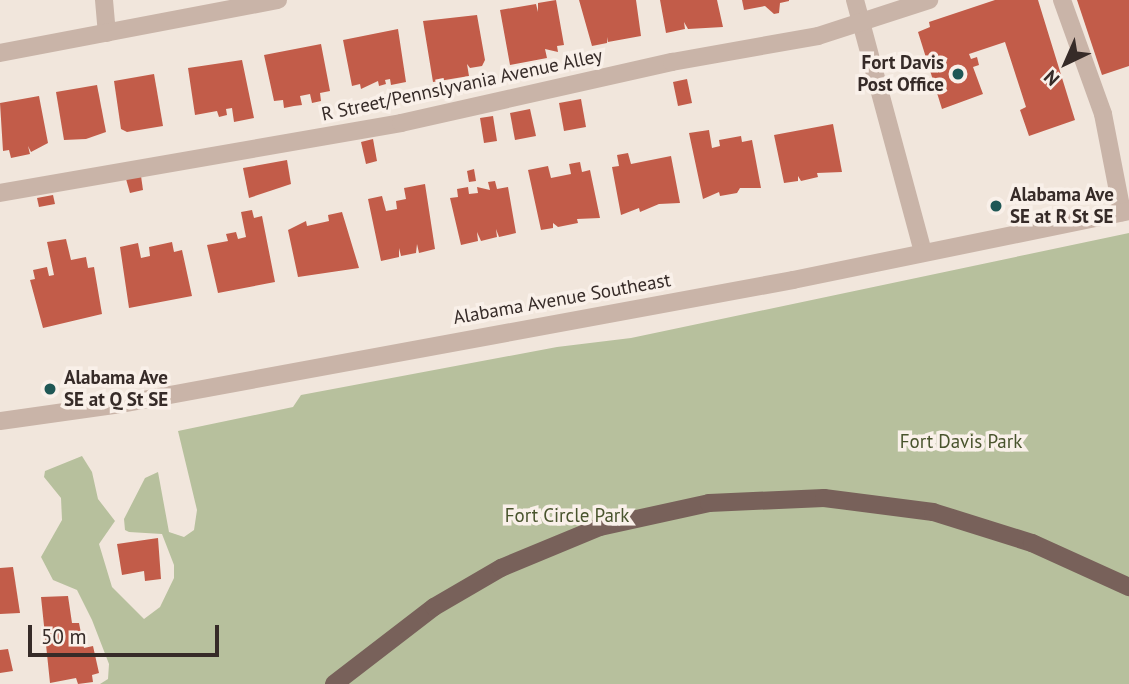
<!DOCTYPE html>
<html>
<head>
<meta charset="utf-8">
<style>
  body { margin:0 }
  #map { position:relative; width:1129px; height:684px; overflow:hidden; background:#f1e6dc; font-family:"PT Sans",sans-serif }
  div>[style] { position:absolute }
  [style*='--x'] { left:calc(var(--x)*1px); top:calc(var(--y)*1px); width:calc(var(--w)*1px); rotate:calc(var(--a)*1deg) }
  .green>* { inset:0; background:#b7c09d }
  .building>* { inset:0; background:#c25c49 }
  .minor>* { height:18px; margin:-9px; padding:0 9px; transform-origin:9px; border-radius:9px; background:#c9b4a8 }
  .major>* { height:18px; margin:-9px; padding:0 9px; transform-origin:9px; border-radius:9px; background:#78615a }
  .dots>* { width:19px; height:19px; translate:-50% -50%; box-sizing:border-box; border:4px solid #f9f0e9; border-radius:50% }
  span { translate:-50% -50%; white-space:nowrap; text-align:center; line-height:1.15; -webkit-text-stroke:7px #f9f0e9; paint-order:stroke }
  .poi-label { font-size:19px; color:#362b28; font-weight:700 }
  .right { translate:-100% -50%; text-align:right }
  .left { translate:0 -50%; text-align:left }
  .street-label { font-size:19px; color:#362b28 }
  .park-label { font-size:19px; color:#49542d }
  .north { position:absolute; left:1031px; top:28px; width:70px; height:70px; -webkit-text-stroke:5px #f9f0e9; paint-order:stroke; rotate:224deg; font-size:19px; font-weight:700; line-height:28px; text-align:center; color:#362b28 }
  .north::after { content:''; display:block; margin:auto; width:24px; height:32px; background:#362b28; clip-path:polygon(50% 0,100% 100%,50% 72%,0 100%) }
  .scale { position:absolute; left:28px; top:625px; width:191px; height:32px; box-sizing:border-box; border:4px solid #362b28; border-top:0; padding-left:9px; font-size:21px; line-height:24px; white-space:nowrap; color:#362b28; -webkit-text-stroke:5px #f9f0e9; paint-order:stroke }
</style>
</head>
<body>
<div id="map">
  <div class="green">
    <div style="clip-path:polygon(1129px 233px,1129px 684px,100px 684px,108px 679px,109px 664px,92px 620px,77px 590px,53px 580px,41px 557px,62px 520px,61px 498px,44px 477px,45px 471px,82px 456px,92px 472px,98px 499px,115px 521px,99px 544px,112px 587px,144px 619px,160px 607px,174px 578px,174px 565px,162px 534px,129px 532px,125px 530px,124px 519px,145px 478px,158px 472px,169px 532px,184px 537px,194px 530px,197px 510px,178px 431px,293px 407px,301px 395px,557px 347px,631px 338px)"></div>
  </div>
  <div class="building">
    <div style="clip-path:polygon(556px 0,564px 45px,557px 46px,558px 52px,545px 49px,547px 58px,510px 65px,500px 10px,536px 4px,538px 12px,538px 3px)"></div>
    <div style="clip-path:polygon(579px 0,636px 0,641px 36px,608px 42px,608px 37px,607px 43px,592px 46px)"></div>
    <div style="clip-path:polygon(660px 0,717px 0,723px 27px,688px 29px,684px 22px,685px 29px,666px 33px)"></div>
    <div style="clip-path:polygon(742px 0,789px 0,789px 1px,780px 3px,779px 13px,774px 14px,765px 6px,744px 10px)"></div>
    <div style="clip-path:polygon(995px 0,1038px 0,1075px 120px,1029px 136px,1020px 110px,1026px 107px,1005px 42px,969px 54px,971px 59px,977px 57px,979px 65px,973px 67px,983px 94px,942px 109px,918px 32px,930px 27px,929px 22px)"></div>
    <div style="clip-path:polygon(1077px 0,1129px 0,1129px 66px,1102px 75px)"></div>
    <div style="clip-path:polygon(477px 15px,485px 60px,482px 66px,470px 68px,467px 64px,469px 76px,433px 82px,423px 21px)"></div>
    <div style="clip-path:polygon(398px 29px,406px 82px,391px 85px,390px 79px,385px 80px,386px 84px,379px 86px,378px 81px,361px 89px,360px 84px,352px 86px,343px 40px)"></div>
    <div style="clip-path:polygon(321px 44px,330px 91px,320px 93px,321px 101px,312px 103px,310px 94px,300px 96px,302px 105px,294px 106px,284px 108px,283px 100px,274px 101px,264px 55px)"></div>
    <div style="clip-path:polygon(242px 60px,254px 118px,234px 122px,232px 108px,226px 109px,227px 115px,219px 117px,217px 111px,195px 115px,188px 68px)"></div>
    <div style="clip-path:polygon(154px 74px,163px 126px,127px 132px,121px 129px,114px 81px)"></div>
    <div style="clip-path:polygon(687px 79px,692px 103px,678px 106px,673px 82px)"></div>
    <div style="clip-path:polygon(97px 85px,106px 132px,86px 139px,64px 140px,56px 92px)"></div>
    <div style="clip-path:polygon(39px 96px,48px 143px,31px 152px,28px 146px,30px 154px,11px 158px,9px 150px,3px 151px,0 103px)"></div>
    <div style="clip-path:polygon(581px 99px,586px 127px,564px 131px,559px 103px)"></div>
    <div style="clip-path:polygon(530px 109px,536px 136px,515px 140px,510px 113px)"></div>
    <div style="clip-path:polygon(493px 116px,497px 141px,484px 143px,480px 118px)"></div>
    <div style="clip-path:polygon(833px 124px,842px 172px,817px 173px,818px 177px,801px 181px,798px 176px,798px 181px,784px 183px,774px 135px)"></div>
    <div style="clip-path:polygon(709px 130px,712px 148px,720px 146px,719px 140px,741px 136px,742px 142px,752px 140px,761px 188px,740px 188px,737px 193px,720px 196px,719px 192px,703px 199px,689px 133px)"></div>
    <div style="clip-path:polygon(373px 139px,377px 161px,366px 164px,361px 142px)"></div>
    <div style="clip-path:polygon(628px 153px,631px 164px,671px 156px,680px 203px,659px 204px,640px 212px,639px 208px,621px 215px,612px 167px,619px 166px,617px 155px)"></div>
    <div style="clip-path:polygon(287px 160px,291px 184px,249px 198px,243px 168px)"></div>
    <div style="clip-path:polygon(580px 162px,582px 172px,590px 170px,600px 218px,577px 219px,578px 223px,558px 227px,553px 223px,553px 228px,541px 230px,528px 170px,548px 166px,551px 178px,571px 174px,569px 164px)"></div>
    <div style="clip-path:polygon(474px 169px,476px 181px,469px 182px,467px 171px)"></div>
    <div style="clip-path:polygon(141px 176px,143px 190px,130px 193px,126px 179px)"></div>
    <div style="clip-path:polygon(495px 181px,497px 189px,508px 187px,516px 233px,499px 237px,496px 229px,497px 237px,481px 241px,477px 232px,478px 241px,461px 245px,450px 198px,458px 197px,457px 189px,468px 187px,469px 194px,478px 193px,477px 187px,490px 190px,488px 182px)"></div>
    <div style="clip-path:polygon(425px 184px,435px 249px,419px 253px,417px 244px,416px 253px,401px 256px,399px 248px,399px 257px,381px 261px,368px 199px,382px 196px,386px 211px,397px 209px,396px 201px,406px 199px,404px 188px)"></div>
    <div style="clip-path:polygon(53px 195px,55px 204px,39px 207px,37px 198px)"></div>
    <div style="clip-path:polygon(252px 210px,254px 218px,262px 216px,275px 282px,218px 293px,207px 245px,228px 241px,226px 234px,236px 232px,238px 239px,246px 237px,241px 212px)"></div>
    <div style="clip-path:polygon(342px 212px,359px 268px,298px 277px,288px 230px,306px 221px,307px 226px,329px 221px,328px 215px)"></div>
    <div style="clip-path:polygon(66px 239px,71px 260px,86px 257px,88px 268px,94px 267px,102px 314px,43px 328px,30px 280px,35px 279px,33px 270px,47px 267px,49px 276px,54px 275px,47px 242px)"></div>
    <div style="clip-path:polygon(172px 242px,174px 252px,182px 250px,192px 296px,129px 308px,120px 247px,138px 243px,141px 258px,150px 256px,149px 247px)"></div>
    <div style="clip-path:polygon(158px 538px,161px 579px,145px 581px,144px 571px,122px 575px,117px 544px)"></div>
    <div style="clip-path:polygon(13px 567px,20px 613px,0 614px,0 568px)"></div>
    <div style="clip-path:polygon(68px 596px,72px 623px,79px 623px,84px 648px,93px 646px,99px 673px,92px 675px,93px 682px,78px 684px,76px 678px,50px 683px,41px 597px)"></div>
    <div style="clip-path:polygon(8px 649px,13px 671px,0 673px,0 650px)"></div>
  </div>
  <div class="minor">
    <div style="--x:104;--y:0;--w:33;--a:85"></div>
    <div style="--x:855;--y:0;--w:261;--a:74.9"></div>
    <div style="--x:1062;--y:0;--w:121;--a:70.2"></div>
    <div style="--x:1103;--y:114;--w:100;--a:79"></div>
    <div style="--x:0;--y:53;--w:283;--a:-10.8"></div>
    <div style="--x:0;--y:193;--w:407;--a:-9.9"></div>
    <div style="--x:401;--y:123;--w:278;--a:-12.7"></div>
    <div style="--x:672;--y:62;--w:148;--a:-10.1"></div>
    <div style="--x:818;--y:36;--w:117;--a:-18"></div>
    <div style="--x:0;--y:421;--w:122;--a:-8"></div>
    <div style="--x:121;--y:404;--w:683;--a:-10.45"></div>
    <div style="--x:793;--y:280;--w:343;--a:-11.6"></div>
  </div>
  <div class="major">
    <div style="--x:334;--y:684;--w:126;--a:-37.6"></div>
    <div style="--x:434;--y:607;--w:78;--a:-30.2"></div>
    <div style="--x:501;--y:568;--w:107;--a:-22.5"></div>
    <div style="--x:600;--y:527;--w:112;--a:-12.4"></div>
    <div style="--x:709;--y:503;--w:115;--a:-2.5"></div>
    <div style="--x:824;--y:498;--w:110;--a:7.3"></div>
    <div style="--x:933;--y:512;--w:104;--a:17.4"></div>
    <div style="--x:1032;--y:543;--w:107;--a:24.4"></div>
  </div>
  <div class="dots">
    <div style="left:958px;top:74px;background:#1f5755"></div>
    <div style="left:996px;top:206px;background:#1f5755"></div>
    <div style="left:50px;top:389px;background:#1f5755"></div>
  </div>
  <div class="poi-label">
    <span class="right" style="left:944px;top:74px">Fort Davis<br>Post Office</span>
    <span class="left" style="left:1010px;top:206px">Alabama Ave<br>SE at R St SE</span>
    <span class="left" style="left:64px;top:389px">Alabama Ave<br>SE at Q St SE</span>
  </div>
  <div class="street-label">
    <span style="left:462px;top:85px;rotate:-12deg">R Street/Pennslyvania Avenue Alley</span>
    <span style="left:562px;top:299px;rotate:-10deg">Alabama Avenue Southeast</span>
  </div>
  <div class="park-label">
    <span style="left:961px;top:442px">Fort Davis Park</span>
    <span style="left:567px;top:516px">Fort Circle Park</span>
  </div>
  <div class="north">N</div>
  <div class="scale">50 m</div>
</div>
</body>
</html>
